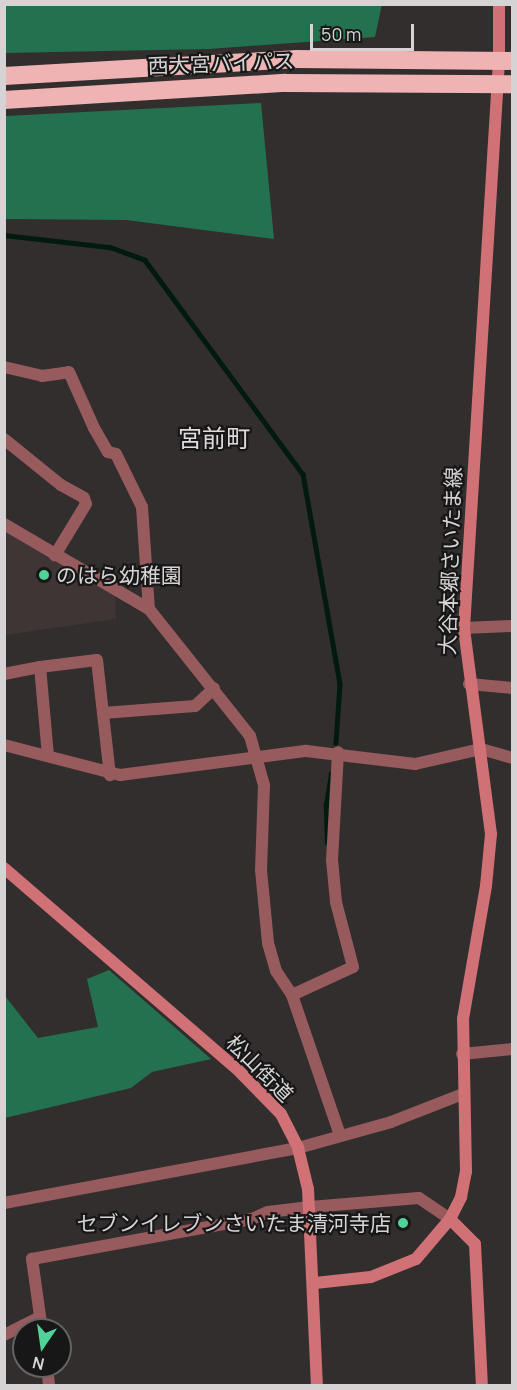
<!DOCTYPE html>
<html>
<head>
<meta charset="utf-8">
<style>
  body { margin:0 }
  #map { position:relative; width:517px; height:1390px; overflow:hidden; background:#322e2e; font-family:Manrope,"Noto Sans JP",sans-serif }
  div>[style] { position:absolute }
  [style*='--x'] { left:calc(var(--x)*1px); top:calc(var(--y)*1px); width:calc(var(--w)*1px); rotate:calc(var(--a)*1deg) }
  .built>* { inset:0; background:#403535 }
  .forest>* { inset:0; background:#23714f }
  .stream>* { height:4.5px; margin:-2.25px; padding:0 2.25px; transform-origin:2.25px; border-radius:2.25px; background:#001b0e }
  .street>* { height:12px; margin:-6px; padding:0 6px; transform-origin:6px; border-radius:6px; background:#975b5d }
  .secondary>* { height:12px; margin:-6px; padding:0 6px; transform-origin:6px; border-radius:6px; background:#d07176 }
  .highway>* { height:18px; margin:-9px; padding:0 9px; transform-origin:9px; border-radius:9px; background:#efb3b4 }
  .dots>* { width:16px; height:16px; translate:-50% -50%; box-sizing:border-box; border:3px solid #181717; border-radius:50% }
  span { translate:-50% -50%; white-space:nowrap; text-align:center; line-height:1.15; -webkit-text-stroke:4.5px #181717; paint-order:stroke }
  .street-label { font-size:21px; color:#d5d3d3 }
  .poi-label { font-size:21px; color:#d5d3d3 }
  .left { translate:0 -50%; text-align:left }
  .right { translate:-100% -50%; text-align:right }
  .quarter-label { font-size:24px; color:#e0dbdb }
  .frame { position:absolute; inset:0; border:6px solid #d5d3d3; pointer-events:none }
  .north { position:absolute; left:12px; top:1318px; width:60px; height:60px; box-sizing:border-box; background:#181717; border:2px solid #646262; border-radius:50%; rotate:193deg; font-size:16px; font-weight:700; line-height:24px; text-align:center; color:#d5d3d3 }
  .north::after { content:''; display:block; margin:auto; width:21px; height:27px; background:#4fd399; clip-path:polygon(50% 0,100% 100%,50% 72%,0 100%) }
  .scale { position:absolute; left:310px; top:24px; width:104px; height:27px; box-sizing:border-box; border:3px solid #d5d3d3; border-top:0; padding-left:8px; font-size:18px; line-height:21px; white-space:nowrap; color:#d5d3d3; -webkit-text-stroke:4px #181717; paint-order:stroke }
</style>
</head>
<body>
<div id="map">
  <div class="built">
    <div style="clip-path:polygon(4px 528px,115px 593px,116px 619px,5px 635px)"></div>
  </div>
  <div class="forest">
    <div style="clip-path:polygon(382px 4px,375px 37px,209px 49px,5px 53px,5px 5px)"></div>
    <div style="clip-path:polygon(261px 103px,274px 239px,126px 220px,5px 219px,5px 116px)"></div>
    <div style="clip-path:polygon(109px 970px,211px 1059px,152px 1072px,131px 1088px,5px 1118px,5px 996px,38px 1038px,98px 1027px,87px 979px)"></div>
  </div>
  <div class="stream">
    <div style="--x:4;--y:235;--w:107;--a:6.5"></div>
    <div style="--x:110;--y:247;--w:37;--a:20"></div>
    <div style="--x:145;--y:260;--w:266;--a:53.6"></div>
    <div style="--x:303;--y:474;--w:213;--a:80"></div>
    <div style="--x:340;--y:684;--w:59;--a:93.9"></div>
    <div style="--x:327;--y:843;--w:38;--a:-92"></div>
    <div style="--x:326;--y:805;--w:32;--a:-81"></div>
  </div>
  <div class="street">
    <div style="--x:4;--y:367;--w:39;--a:13"></div>
    <div style="--x:42;--y:376;--w:27;--a:-8"></div>
    <div style="--x:69;--y:372;--w:61;--a:65.9"></div>
    <div style="--x:94;--y:428;--w:28;--a:60"></div>
    <div style="--x:108;--y:452;--w:8;--a:14"></div>
    <div style="--x:116;--y:454;--w:59;--a:63.9"></div>
    <div style="--x:142;--y:507;--w:102;--a:86.1"></div>
    <div style="--x:149;--y:609;--w:162;--a:51.5"></div>
    <div style="--x:250;--y:736;--w:51;--a:74.1"></div>
    <div style="--x:264;--y:785;--w:85;--a:92"></div>
    <div style="--x:261;--y:870;--w:73;--a:84.5"></div>
    <div style="--x:268;--y:943;--w:29;--a:74"></div>
    <div style="--x:276;--y:971;--w:29;--a:56"></div>
    <div style="--x:292;--y:995;--w:148;--a:71.1"></div>
    <div style="--x:4;--y:439;--w:73;--a:38.9"></div>
    <div style="--x:61;--y:485;--w:26;--a:29"></div>
    <div style="--x:84;--y:498;--w:6;--a:72"></div>
    <div style="--x:86;--y:504;--w:60;--a:121.3"></div>
    <div style="--x:4;--y:524;--w:168;--a:30.4"></div>
    <div style="--x:464;--y:628;--w:48;--a:-2.4"></div>
    <div style="--x:4;--y:674;--w:37;--a:-11"></div>
    <div style="--x:469;--y:684;--w:43;--a:5.3"></div>
    <div style="--x:103;--y:713;--w:92;--a:-4.4"></div>
    <div style="--x:195;--y:706;--w:26;--a:-43"></div>
    <div style="--x:4;--y:745;--w:120;--a:14.5"></div>
    <div style="--x:120;--y:775;--w:188;--a:-7.4"></div>
    <div style="--x:306;--y:751;--w:110;--a:6.8"></div>
    <div style="--x:415;--y:764;--w:68;--a:-12.8"></div>
    <div style="--x:481;--y:749;--w:32;--a:16"></div>
    <div style="--x:48;--y:756;--w:89;--a:-95.1"></div>
    <div style="--x:40;--y:667;--w:57;--a:-7"></div>
    <div style="--x:97;--y:660;--w:116;--a:83.6"></div>
    <div style="--x:292;--y:995;--w:67;--a:-24.7"></div>
    <div style="--x:353;--y:967;--w:67;--a:-104.7"></div>
    <div style="--x:336;--y:902;--w:42;--a:-95.4"></div>
    <div style="--x:332;--y:860;--w:108;--a:-86.8"></div>
    <div style="--x:462;--y:1054;--w:50;--a:-5.7"></div>
    <div style="--x:4;--y:1203;--w:299;--a:-10.6"></div>
    <div style="--x:298;--y:1148;--w:97;--a:-15.6"></div>
    <div style="--x:391;--y:1122;--w:77;--a:-21.3"></div>
    <div style="--x:42;--y:1330;--w:72;--a:-98"></div>
    <div style="--x:32;--y:1259;--w:224;--a:-10.3"></div>
    <div style="--x:252;--y:1219;--w:17;--a:-24"></div>
    <div style="--x:268;--y:1212;--w:42;--a:-6.8"></div>
    <div style="--x:310;--y:1207;--w:109;--a:-4.7"></div>
    <div style="--x:419;--y:1198;--w:37;--a:34"></div>
    <div style="--x:4;--y:1335;--w:40;--a:-26.6"></div>
    <div style="--x:47;--y:1366;--w:20;--a:84"></div>
  </div>
  <div class="secondary">
    <div style="--x:4;--y:868;--w:306;--a:40.8"></div>
    <div style="--x:236;--y:1068;--w:64;--a:45.6"></div>
    <div style="--x:281;--y:1114;--w:38;--a:63"></div>
    <div style="--x:298;--y:1148;--w:42;--a:76.3"></div>
    <div style="--x:308;--y:1189;--w:197;--a:87.4"></div>
    <div style="--x:450;--y:1219;--w:35;--a:45"></div>
    <div style="--x:475;--y:1244;--w:142;--a:87.2"></div>
    <div style="--x:315;--y:1283;--w:56;--a:-6.1"></div>
    <div style="--x:371;--y:1277;--w:48;--a:-21.8"></div>
    <div style="--x:416;--y:1259;--w:52;--a:-49.6"></div>
    <div style="--x:450;--y:1219;--w:25;--a:-63"></div>
    <div style="--x:461;--y:1197;--w:25;--a:-79"></div>
    <div style="--x:466;--y:1172;--w:153;--a:-91.1"></div>
    <div style="--x:463;--y:1019;--w:135;--a:-80.2"></div>
    <div style="--x:486;--y:886;--w:52;--a:-84.5"></div>
    <div style="--x:491;--y:834;--w:208;--a:-97.5"></div>
    <div style="--x:464;--y:628;--w:569;--a:-86.47"></div>
    <div style="--x:499;--y:60;--w:56;--a:-90"></div>
  </div>
  <div class="highway">
    <div style="--x:4;--y:76;--w:291;--a:-3.3"></div>
    <div style="--x:295;--y:59;--w:217;--a:0.5"></div>
    <div style="--x:4;--y:100;--w:282;--a:-3.5"></div>
    <div style="--x:285;--y:83;--w:227;--a:0.3"></div>
  </div>
  <div class="dots">
    <div style="left:44px;top:575px;background:#4fd399"></div>
    <div style="left:403px;top:1223px;background:#4fd399"></div>
  </div>
  <div class="street-label">
    <span style="left:221px;top:63px;rotate:-2deg">西大宮バイパス</span>
    <span style="left:450px;top:561px;rotate:-88deg">大谷本郷さいたま線</span>
    <span style="left:260px;top:1068px;rotate:45deg">松山街道</span>
  </div>
  <div class="poi-label">
    <span class="left" style="left:56px;top:575px">のはら幼稚園</span>
    <span class="right" style="left:391px;top:1223px">セブンイレブンさいたま清河寺店</span>
  </div>
  <div class="quarter-label">
    <span style="left:214px;top:438px">宮前町</span>
  </div>
  <div class="frame"></div>
  <div class="north">N</div>
  <div class="scale">50 m</div>
</div>
</body>
</html>
